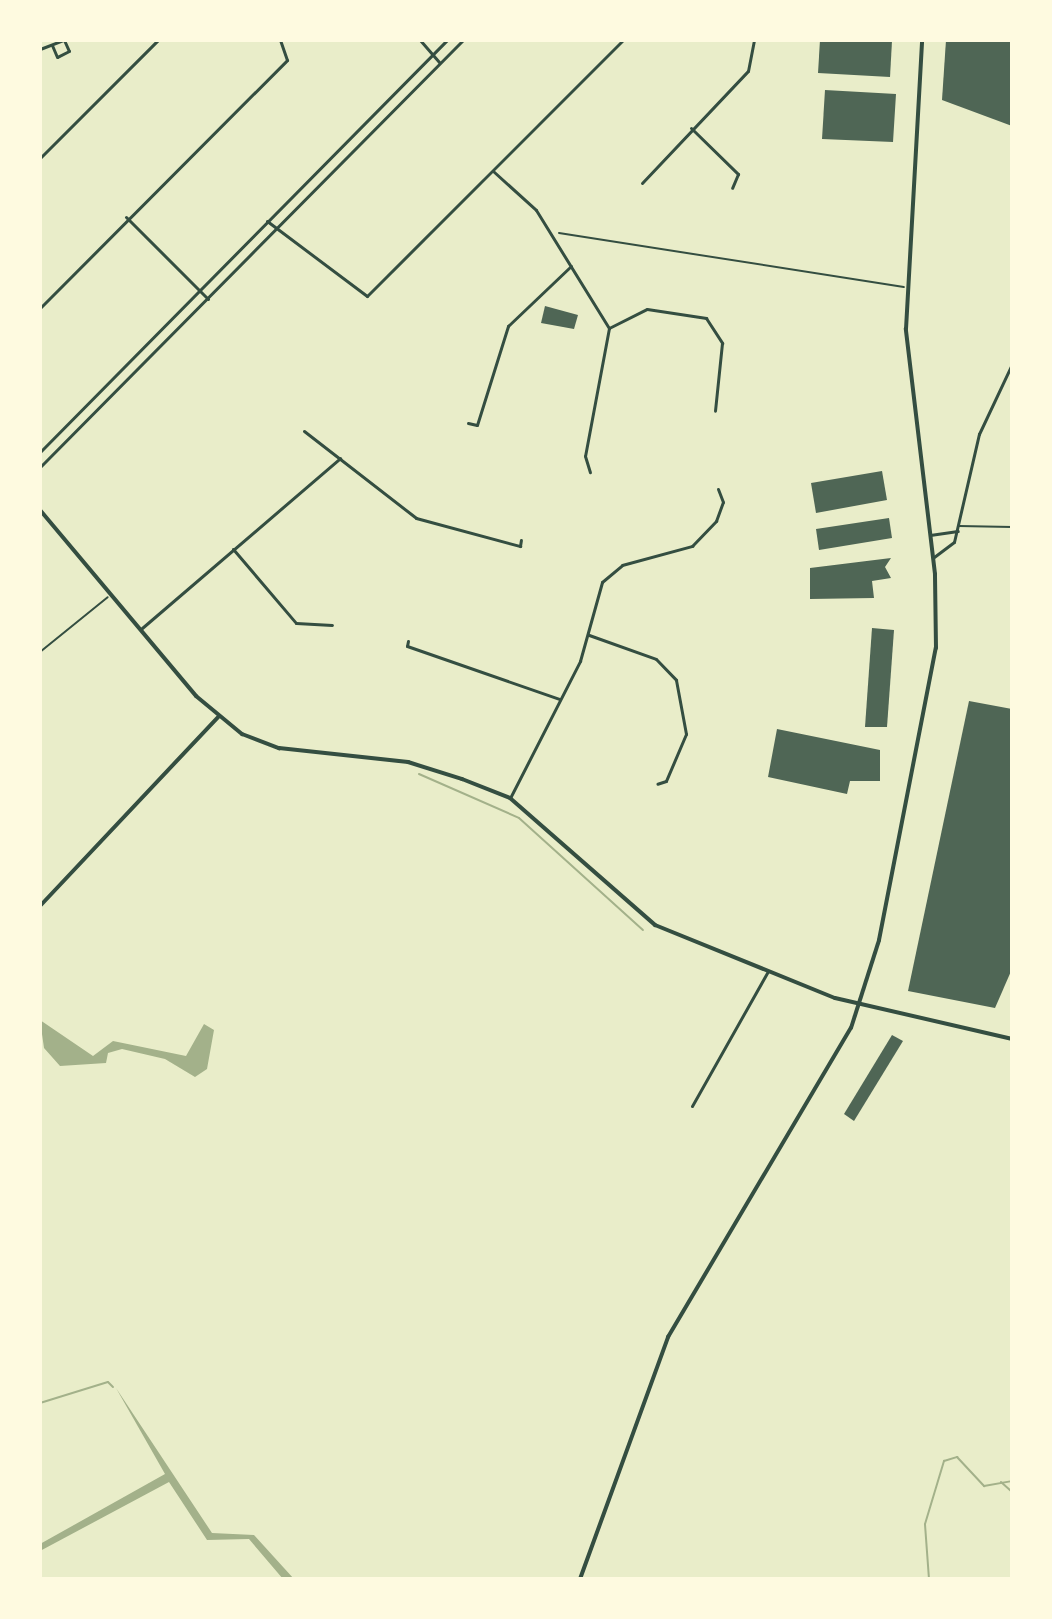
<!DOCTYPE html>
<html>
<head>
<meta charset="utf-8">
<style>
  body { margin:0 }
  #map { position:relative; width:1052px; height:1619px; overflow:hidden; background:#e9edc9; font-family:"Varela Round",sans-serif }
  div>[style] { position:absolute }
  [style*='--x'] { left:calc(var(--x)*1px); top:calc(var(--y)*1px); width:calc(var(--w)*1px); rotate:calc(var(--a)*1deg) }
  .water>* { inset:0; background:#a3b18a }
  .stream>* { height:2px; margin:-1px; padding:0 1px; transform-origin:1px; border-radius:1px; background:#a3b18a }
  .building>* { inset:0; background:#4f6655 }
  .path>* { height:2px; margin:-1px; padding:0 1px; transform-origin:1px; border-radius:1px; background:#344e41 }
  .service>* { height:2px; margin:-1px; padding:0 1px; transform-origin:1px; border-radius:1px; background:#344e41 }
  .minor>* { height:3px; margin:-1.5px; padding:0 1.5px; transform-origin:1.5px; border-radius:1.5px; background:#344e41 }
  .tertiary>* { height:4px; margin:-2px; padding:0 2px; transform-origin:2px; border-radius:2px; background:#344e41 }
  span { translate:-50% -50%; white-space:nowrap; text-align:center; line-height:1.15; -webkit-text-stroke:6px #fefae0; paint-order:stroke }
  .frame { position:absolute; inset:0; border:42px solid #fefae0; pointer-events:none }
</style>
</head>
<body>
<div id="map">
  <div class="water">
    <div style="clip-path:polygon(40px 1020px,93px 1056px,113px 1041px,186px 1056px,204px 1024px,214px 1030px,207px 1069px,195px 1077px,165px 1059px,122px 1049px,108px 1053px,106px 1063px,60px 1066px,44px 1048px)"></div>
    <div style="clip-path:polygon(116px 1388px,212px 1533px,254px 1535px,294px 1579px,283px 1579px,249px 1539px,207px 1540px,169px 1482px,40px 1551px,40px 1544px,165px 1474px)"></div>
  </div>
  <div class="stream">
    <div style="--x:419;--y:774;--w:109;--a:23.7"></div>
    <div style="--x:519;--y:818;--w:167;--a:42.1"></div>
    <div style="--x:40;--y:1403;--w:71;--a:-17.2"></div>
    <div style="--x:108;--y:1382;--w:7;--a:45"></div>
    <div style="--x:1001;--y:1482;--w:15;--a:42"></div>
    <div style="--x:929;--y:1579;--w:55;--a:-94.2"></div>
    <div style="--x:925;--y:1524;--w:66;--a:-73.2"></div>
    <div style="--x:944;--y:1461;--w:14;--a:-17"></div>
    <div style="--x:957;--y:1457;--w:40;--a:47"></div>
    <div style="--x:984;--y:1486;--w:28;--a:-10"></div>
  </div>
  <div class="building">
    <div style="clip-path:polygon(820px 40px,892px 41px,890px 77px,818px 73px)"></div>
    <div style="clip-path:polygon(946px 40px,1012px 40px,1012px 126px,942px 100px)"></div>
    <div style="clip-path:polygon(825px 90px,896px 94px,893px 142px,822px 139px)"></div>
    <div style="clip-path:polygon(545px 306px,578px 315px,574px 329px,541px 323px)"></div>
    <div style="clip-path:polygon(882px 471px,887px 500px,816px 513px,811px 483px)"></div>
    <div style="clip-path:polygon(889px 518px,892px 538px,819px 550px,816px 529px)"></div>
    <div style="clip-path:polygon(891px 558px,885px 567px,891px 578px,872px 581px,874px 598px,810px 599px,810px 568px)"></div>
    <div style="clip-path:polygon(872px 628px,894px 630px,887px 727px,865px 727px)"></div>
    <div style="clip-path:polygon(969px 701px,1012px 709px,1012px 969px,995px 1008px,908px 991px)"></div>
    <div style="clip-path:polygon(777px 729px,880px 750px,880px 781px,850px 781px,847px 794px,768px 777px)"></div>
    <div style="clip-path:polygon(892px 1035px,903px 1041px,854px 1121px,844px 1114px)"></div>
  </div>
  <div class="path">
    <div style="--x:559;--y:233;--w:349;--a:8.9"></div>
    <div style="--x:40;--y:652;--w:87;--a:-39"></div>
  </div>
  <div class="service">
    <div style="--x:959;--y:526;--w:53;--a:1.1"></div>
  </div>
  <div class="minor">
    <div style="--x:420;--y:40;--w:30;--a:49"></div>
    <div style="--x:40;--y:49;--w:26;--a:-21"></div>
    <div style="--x:64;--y:40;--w:12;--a:66"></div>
    <div style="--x:69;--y:51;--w:13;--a:153"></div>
    <div style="--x:57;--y:57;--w:13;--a:-113"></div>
    <div style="--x:691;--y:128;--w:66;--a:44.4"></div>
    <div style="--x:738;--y:174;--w:15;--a:113"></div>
    <div style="--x:40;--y:158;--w:167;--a:-45"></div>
    <div style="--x:493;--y:171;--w:58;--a:42.2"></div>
    <div style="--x:536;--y:210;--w:139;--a:58.3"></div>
    <div style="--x:609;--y:328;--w:130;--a:100.6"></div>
    <div style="--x:585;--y:456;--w:17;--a:73"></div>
    <div style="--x:642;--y:183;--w:154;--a:-46.6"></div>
    <div style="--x:748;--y:71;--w:32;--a:-79"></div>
    <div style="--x:126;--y:217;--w:116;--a:45"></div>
    <div style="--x:267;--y:221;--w:125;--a:36.9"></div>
    <div style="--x:367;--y:296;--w:362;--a:-45"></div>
    <div style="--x:40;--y:308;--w:350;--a:-45.1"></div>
    <div style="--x:287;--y:60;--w:21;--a:-109"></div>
    <div style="--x:609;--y:328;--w:42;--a:-26.6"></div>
    <div style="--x:647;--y:309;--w:60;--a:8.7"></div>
    <div style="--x:706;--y:318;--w:30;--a:57"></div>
    <div style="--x:722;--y:343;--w:68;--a:95.9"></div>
    <div style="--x:468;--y:423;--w:9;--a:13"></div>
    <div style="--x:477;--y:425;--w:104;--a:-72.6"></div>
    <div style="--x:508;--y:326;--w:87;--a:-43.6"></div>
    <div style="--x:304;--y:431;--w:142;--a:37.8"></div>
    <div style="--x:416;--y:518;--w:108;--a:15.1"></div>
    <div style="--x:520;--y:546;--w:6;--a:-81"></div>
    <div style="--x:40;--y:452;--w:579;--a:-45.35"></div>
    <div style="--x:40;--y:467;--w:601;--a:-45.27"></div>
    <div style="--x:930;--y:535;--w:28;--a:-8"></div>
    <div style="--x:233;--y:549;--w:97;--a:49.6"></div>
    <div style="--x:296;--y:623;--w:36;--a:3"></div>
    <div style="--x:934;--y:557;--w:25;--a:-37"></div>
    <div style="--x:954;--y:542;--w:111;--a:-77"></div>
    <div style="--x:979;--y:434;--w:77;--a:-64.8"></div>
    <div style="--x:142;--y:628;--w:261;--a:-40.6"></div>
    <div style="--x:589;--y:635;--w:71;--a:19.7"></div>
    <div style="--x:656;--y:659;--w:29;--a:46"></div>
    <div style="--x:676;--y:680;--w:55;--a:79.5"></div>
    <div style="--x:686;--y:734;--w:51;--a:113.1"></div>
    <div style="--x:666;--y:781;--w:9;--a:162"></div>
    <div style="--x:408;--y:641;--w:5;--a:101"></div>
    <div style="--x:407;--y:646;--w:161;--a:19.2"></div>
    <div style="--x:510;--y:798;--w:154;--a:-62.9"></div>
    <div style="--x:580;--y:661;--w:82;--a:-74.4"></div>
    <div style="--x:602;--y:582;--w:26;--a:-40"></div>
    <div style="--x:622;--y:565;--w:73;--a:-15.2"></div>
    <div style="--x:692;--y:546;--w:35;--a:-46"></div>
    <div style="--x:716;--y:521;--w:20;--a:-70"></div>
    <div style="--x:723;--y:502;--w:14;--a:-111"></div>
    <div style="--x:692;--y:1106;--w:155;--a:-60.6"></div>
  </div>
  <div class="tertiary">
    <div style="--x:40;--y:510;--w:243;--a:50"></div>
    <div style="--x:196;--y:696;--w:60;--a:39.6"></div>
    <div style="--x:242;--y:734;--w:40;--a:21"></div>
    <div style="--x:279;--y:748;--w:130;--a:6.2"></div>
    <div style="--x:408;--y:762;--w:57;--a:17.5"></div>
    <div style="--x:462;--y:779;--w:52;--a:21.6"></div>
    <div style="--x:510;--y:798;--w:193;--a:41.2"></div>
    <div style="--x:655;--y:925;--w:194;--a:22.1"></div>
    <div style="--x:835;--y:998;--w:182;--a:13"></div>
    <div style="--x:40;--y:906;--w:260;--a:-46.7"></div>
    <div style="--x:580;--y:1579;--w:258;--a:-70"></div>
    <div style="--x:668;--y:1337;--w:359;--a:-59.4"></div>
    <div style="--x:851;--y:1028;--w:92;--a:-72.3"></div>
    <div style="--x:879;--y:940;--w:298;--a:-79"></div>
    <div style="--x:936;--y:648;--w:74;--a:-90.8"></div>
    <div style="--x:935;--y:574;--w:247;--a:-96.8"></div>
    <div style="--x:906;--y:329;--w:289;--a:-86.8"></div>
  </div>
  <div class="frame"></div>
</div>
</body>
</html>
